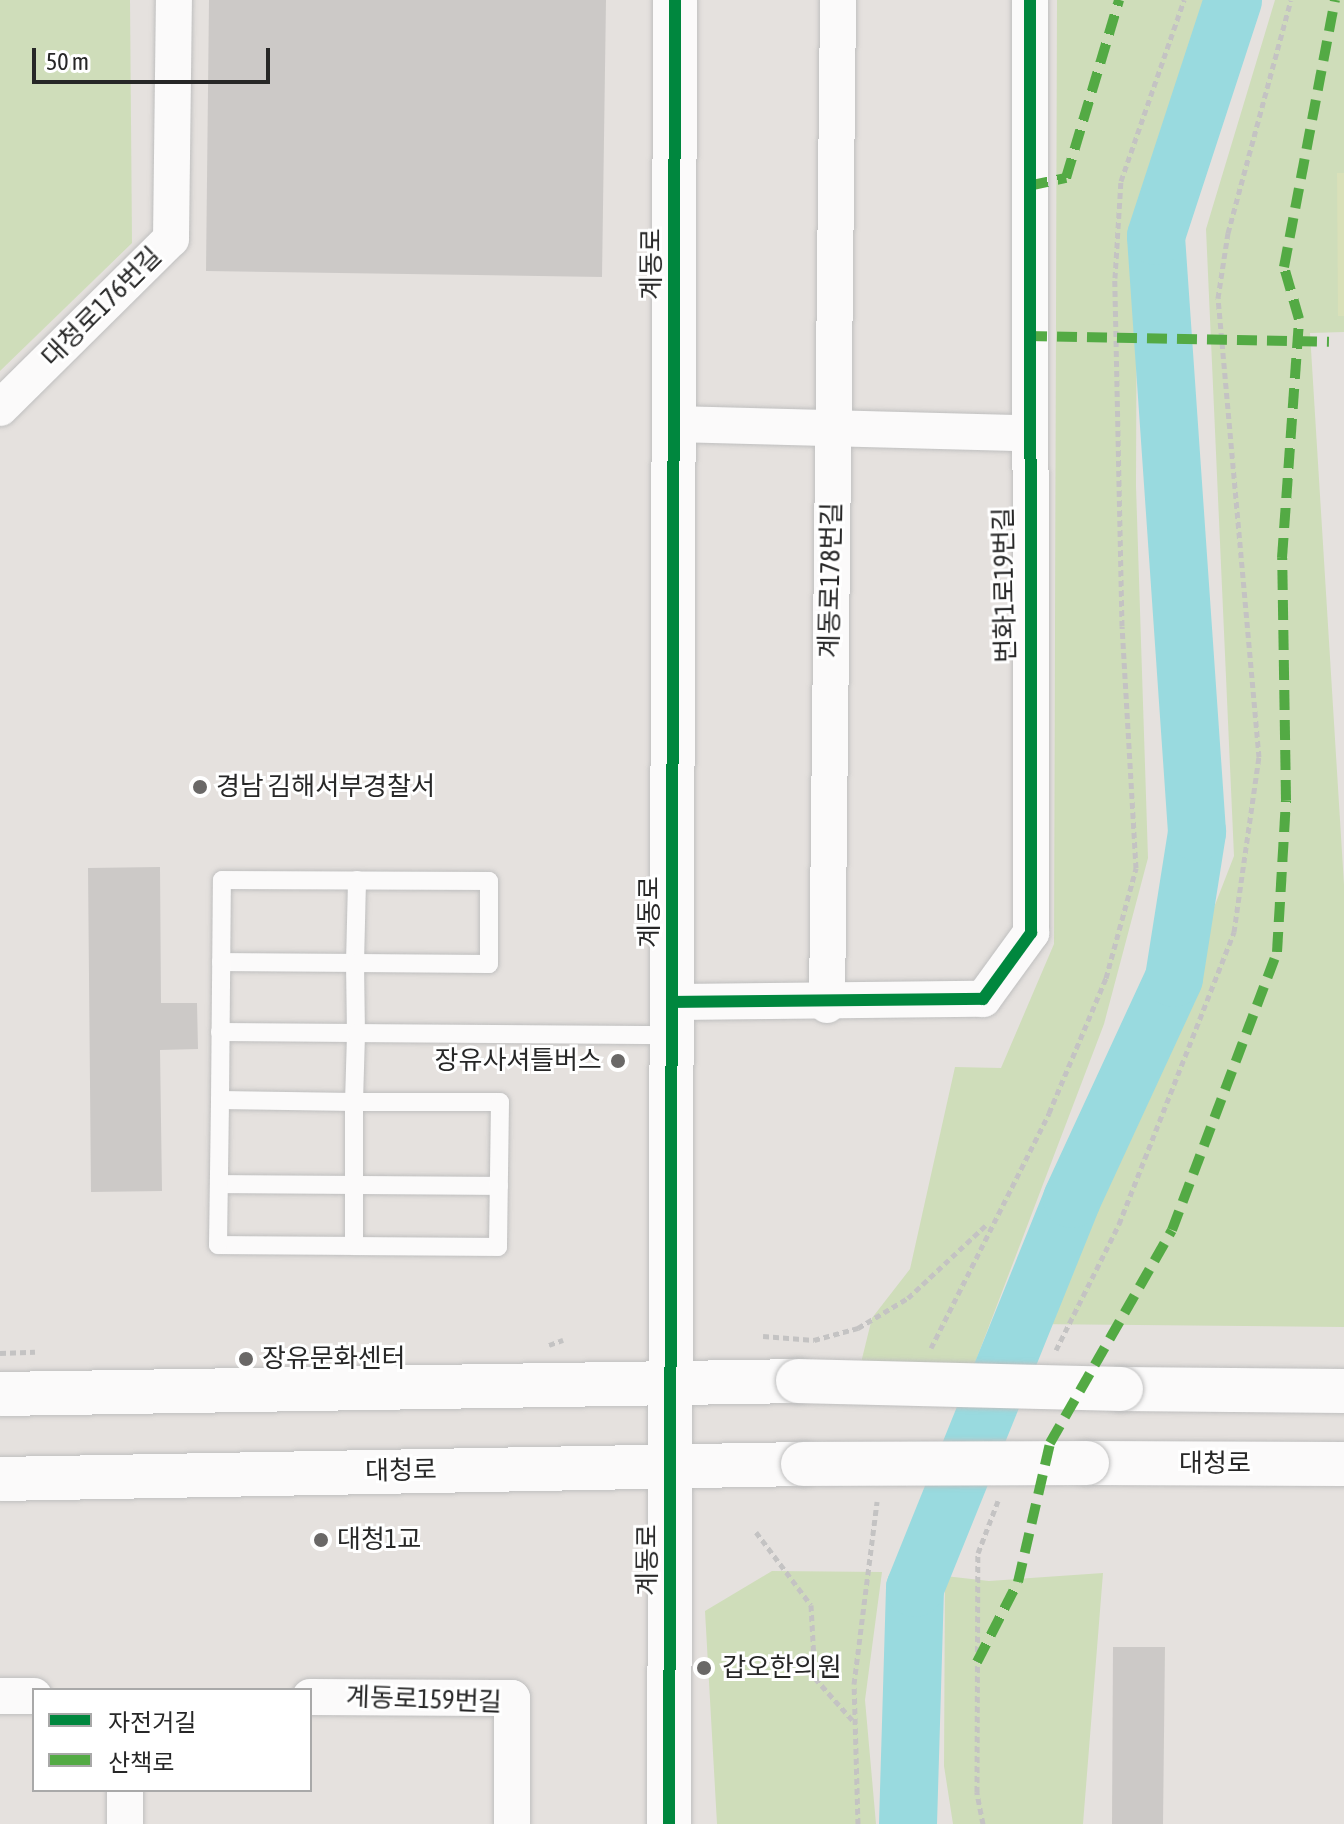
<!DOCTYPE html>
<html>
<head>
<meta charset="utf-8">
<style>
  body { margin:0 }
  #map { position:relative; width:1344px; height:1824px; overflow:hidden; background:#e5e1de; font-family:"Asap Condensed","Noto Sans KR",sans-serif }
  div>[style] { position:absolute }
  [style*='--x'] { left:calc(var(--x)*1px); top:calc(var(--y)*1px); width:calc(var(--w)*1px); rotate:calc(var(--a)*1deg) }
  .green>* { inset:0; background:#cfddba }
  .pitch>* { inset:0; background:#d9e0b9 }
  .river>* { height:58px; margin:-29px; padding:0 29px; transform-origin:29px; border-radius:29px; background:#99dadf }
  .building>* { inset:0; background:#ccc9c7 }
  .path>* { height:5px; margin-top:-2.5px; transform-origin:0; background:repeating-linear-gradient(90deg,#c4c3c3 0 6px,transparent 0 10px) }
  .roads { filter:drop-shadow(0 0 2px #bfbfbf) drop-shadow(0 0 2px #bfbfbf) }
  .service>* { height:18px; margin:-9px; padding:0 9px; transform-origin:9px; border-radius:9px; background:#fbfafa }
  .minor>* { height:36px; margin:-18px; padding:0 18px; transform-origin:18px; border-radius:18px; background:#fbfafa }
  .tertiary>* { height:44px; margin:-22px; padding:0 22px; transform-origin:22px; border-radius:22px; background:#fbfafa }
  .secondary>* { height:44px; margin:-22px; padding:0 22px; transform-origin:22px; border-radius:22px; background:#fbfafa }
  .bridges { filter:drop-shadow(0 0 2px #bfbfbf) drop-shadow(0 0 2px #bfbfbf) }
  .secondary-bridge>* { height:44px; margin:-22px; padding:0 22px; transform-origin:22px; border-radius:22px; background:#fbfafa }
  .quiet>* { height:10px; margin-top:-5px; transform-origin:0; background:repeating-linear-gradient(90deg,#53aa44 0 20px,transparent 0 30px) }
  .cycleway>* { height:12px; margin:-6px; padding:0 6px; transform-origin:6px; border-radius:6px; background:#00873e }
  .dots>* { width:22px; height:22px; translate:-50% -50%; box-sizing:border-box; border:4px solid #fff; border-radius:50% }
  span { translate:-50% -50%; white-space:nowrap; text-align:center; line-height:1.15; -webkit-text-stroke:6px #fff; paint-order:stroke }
  .street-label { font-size:26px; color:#272727 }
  .poi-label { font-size:26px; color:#272727 }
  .left { translate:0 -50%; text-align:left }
  .right { translate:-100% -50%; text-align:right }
  .legend { position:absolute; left:32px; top:1688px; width:280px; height:104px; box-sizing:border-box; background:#fff; border:2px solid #a9a9a9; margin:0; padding:10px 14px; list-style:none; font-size:24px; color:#272727 }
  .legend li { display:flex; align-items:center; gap:16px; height:40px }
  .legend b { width:40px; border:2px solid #a9a9a9 }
  .scale { position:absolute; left:32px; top:48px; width:238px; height:36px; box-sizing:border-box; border:4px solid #272727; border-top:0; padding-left:10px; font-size:24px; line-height:28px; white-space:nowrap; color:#272727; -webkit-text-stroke:6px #fff; paint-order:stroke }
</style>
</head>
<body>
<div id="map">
  <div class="green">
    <div style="clip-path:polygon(0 0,130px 0,132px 243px,0 371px)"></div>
    <div style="clip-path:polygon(1057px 0,1210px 0,1137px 223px,1136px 486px,1148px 858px,1104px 1024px,970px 1376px,858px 1375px,872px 1318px,910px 1269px,955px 1067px,1001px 1068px,1054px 944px)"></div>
    <div style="clip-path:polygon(1275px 0,1344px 0,1344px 332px,1310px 333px,1344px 885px,1344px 1327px,1031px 1324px,1122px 1144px,1234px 856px,1206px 229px)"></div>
    <div style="clip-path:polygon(772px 1571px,882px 1572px,865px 1700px,876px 1824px,717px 1824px,705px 1611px)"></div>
    <div style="clip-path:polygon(1103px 1573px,1083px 1824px,953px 1824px,944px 1766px,945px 1576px,989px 1581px)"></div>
  </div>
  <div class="pitch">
    <div style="clip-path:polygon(1337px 173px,1344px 173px,1344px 316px,1338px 316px)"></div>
  </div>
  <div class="river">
    <div style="--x:908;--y:1824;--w:236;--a:-88.3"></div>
    <div style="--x:915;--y:1588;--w:419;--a:-68"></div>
    <div style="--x:1072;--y:1199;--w:243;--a:-65.2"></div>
    <div style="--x:1174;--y:978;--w:148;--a:-81"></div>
    <div style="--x:1197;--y:832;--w:597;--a:-93.94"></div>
    <div style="--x:1156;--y:236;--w:248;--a:-71.9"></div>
  </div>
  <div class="building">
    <div style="clip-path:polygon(209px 0,606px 0,602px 277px,206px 271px)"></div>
    <div style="clip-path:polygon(160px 867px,161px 1003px,197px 1003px,198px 1049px,160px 1050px,162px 1191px,91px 1192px,88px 868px)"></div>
    <div style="clip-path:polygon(1113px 1647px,1165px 1647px,1163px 1824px,1112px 1824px)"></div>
  </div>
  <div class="path">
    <div style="--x:763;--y:1336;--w:51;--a:4.5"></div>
    <div style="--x:814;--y:1340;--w:46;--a:-15.3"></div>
    <div style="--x:858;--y:1328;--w:58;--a:-31"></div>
    <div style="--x:908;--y:1298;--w:108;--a:-43.1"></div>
    <div style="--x:549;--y:1345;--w:15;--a:-20"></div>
    <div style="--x:931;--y:1348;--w:263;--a:-63.3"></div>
    <div style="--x:1049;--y:1113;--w:147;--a:-67.1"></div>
    <div style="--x:1106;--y:978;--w:114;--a:-74.7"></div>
    <div style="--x:1136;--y:868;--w:242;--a:-93.3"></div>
    <div style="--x:1122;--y:626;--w:348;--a:-91.2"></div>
    <div style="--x:1115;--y:278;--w:97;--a:-86.5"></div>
    <div style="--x:1121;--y:181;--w:192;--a:-70.8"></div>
    <div style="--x:1056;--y:1350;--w:141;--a:-63.4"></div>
    <div style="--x:1119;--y:1224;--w:314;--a:-68.5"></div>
    <div style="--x:1234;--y:932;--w:177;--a:-81.9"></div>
    <div style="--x:1259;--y:757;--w:461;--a:-95.1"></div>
    <div style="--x:1218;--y:298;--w:66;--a:-81.3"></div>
    <div style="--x:1228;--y:233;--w:241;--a:-74.9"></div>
    <div style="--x:0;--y:1353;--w:35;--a:-2"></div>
    <div style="--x:756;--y:1532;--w:91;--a:53"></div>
    <div style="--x:811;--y:1605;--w:73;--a:86.9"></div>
    <div style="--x:815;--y:1678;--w:59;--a:48.4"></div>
    <div style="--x:858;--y:1824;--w:140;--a:-91.6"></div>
    <div style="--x:854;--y:1684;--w:184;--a:-82.8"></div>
    <div style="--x:983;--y:1824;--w:33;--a:-101"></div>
    <div style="--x:977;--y:1792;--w:239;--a:-89.8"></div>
    <div style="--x:978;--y:1553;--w:56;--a:-69"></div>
  </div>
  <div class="roads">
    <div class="service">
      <div style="--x:221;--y:962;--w:134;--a:0.4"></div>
      <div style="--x:355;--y:963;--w:83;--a:-88.6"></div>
      <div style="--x:220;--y:1100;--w:220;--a:-89.5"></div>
      <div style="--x:222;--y:880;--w:267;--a:0.2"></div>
      <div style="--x:489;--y:881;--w:83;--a:90"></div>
      <div style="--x:489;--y:964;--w:134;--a:-179.6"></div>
      <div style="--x:355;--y:963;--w:70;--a:89.2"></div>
      <div style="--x:356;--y:1033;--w:136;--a:-179.6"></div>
      <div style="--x:219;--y:1184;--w:280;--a:0.4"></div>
      <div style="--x:354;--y:1246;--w:136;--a:-179.6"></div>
      <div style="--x:218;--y:1245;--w:145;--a:-89.2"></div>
      <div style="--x:220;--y:1100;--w:134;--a:0.9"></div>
      <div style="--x:354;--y:1102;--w:146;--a:0"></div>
      <div style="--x:500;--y:1102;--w:145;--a:90.8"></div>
      <div style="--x:498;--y:1247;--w:144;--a:-179.6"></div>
      <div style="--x:354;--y:1246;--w:144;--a:-90"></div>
      <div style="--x:354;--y:1102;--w:69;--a:-88.3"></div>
      <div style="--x:356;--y:1033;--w:316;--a:0.4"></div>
    </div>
    <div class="minor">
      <div style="--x:0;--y:408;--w:240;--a:-44.7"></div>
      <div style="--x:171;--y:239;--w:239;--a:-89.3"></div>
      <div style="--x:673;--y:424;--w:353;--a:1.5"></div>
      <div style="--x:672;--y:1002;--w:311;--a:-0.6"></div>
      <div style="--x:983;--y:999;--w:82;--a:-54"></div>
      <div style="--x:1031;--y:933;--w:933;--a:-90.06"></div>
      <div style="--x:827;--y:1005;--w:1005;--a:-89.37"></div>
      <div style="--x:0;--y:1696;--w:34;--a:0"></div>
      <div style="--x:310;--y:1697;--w:202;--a:0.3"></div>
      <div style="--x:512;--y:1698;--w:126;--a:90"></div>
      <div style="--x:125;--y:1824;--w:34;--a:-90"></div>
    </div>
    <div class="tertiary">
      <div style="--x:669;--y:1824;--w:1824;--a:-89.81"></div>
    </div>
    <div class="secondary">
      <div style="--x:1121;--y:1389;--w:223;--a:0.5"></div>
      <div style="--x:0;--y:1394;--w:798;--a:-0.93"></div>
      <div style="--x:1087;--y:1463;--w:257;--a:0.2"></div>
      <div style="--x:0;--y:1479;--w:803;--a:-1.07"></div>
    </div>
  </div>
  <div class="bridges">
    <div class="secondary-bridge">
      <div style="--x:798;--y:1381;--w:323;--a:1.4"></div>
      <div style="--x:803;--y:1464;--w:284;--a:-0.2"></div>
    </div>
  </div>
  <div class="quiet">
    <div style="--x:1028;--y:186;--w:39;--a:-12"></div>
    <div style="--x:1066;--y:178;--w:186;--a:-73.4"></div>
    <div style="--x:1027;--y:336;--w:302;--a:1.1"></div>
    <div style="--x:977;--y:1662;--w:90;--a:-62.9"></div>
    <div style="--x:1018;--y:1582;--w:143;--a:-77"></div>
    <div style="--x:1050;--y:1443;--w:245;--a:-60.2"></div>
    <div style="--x:1172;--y:1230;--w:297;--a:-69.3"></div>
    <div style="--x:1277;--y:952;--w:152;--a:-86.6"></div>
    <div style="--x:1286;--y:800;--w:242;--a:-90.9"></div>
    <div style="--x:1282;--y:558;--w:240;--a:-85.9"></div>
    <div style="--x:1299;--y:319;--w:54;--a:-106.1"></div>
    <div style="--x:1284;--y:267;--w:272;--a:-79.2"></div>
  </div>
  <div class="cycleway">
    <div style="--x:672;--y:1002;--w:311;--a:-0.6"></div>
    <div style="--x:983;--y:999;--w:82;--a:-54"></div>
    <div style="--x:1031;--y:933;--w:933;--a:-90.06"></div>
    <div style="--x:669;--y:1824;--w:1824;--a:-89.81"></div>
  </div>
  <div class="dots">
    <div style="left:200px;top:787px;background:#6a6867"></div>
    <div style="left:618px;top:1061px;background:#6a6867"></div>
    <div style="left:246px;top:1359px;background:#6a6867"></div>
    <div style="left:321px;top:1540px;background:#6a6867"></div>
    <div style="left:704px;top:1668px;background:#6a6867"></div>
  </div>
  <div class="street-label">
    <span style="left:652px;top:264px;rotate:-90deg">계동로</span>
    <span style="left:102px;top:307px;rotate:-45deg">대청로176번길</span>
    <span style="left:831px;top:580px;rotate:-89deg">계동로178번길</span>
    <span style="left:1005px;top:585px;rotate:-91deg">번화1로19번길</span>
    <span style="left:650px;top:912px;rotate:-90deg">계동로</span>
    <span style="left:1215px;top:1464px">대청로</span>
    <span style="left:401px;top:1471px;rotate:-1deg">대청로</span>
    <span style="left:648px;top:1560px;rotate:-90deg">계동로</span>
    <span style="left:424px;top:1700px;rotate:2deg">계동로159번길</span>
  </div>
  <div class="poi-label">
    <span class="left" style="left:216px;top:787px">경남 김해서부경찰서</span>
    <span class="right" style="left:602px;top:1061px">장유사셔틀버스</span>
    <span class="left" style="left:262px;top:1359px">장유문화센터</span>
    <span class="left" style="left:337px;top:1540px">대청1교</span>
    <span class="left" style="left:722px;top:1668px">갑오한의원</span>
  </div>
  <ul class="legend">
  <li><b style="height:10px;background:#00873e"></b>자전거길</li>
  <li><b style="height:10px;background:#53aa44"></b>산책로</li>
  </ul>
  <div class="scale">50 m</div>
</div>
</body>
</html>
